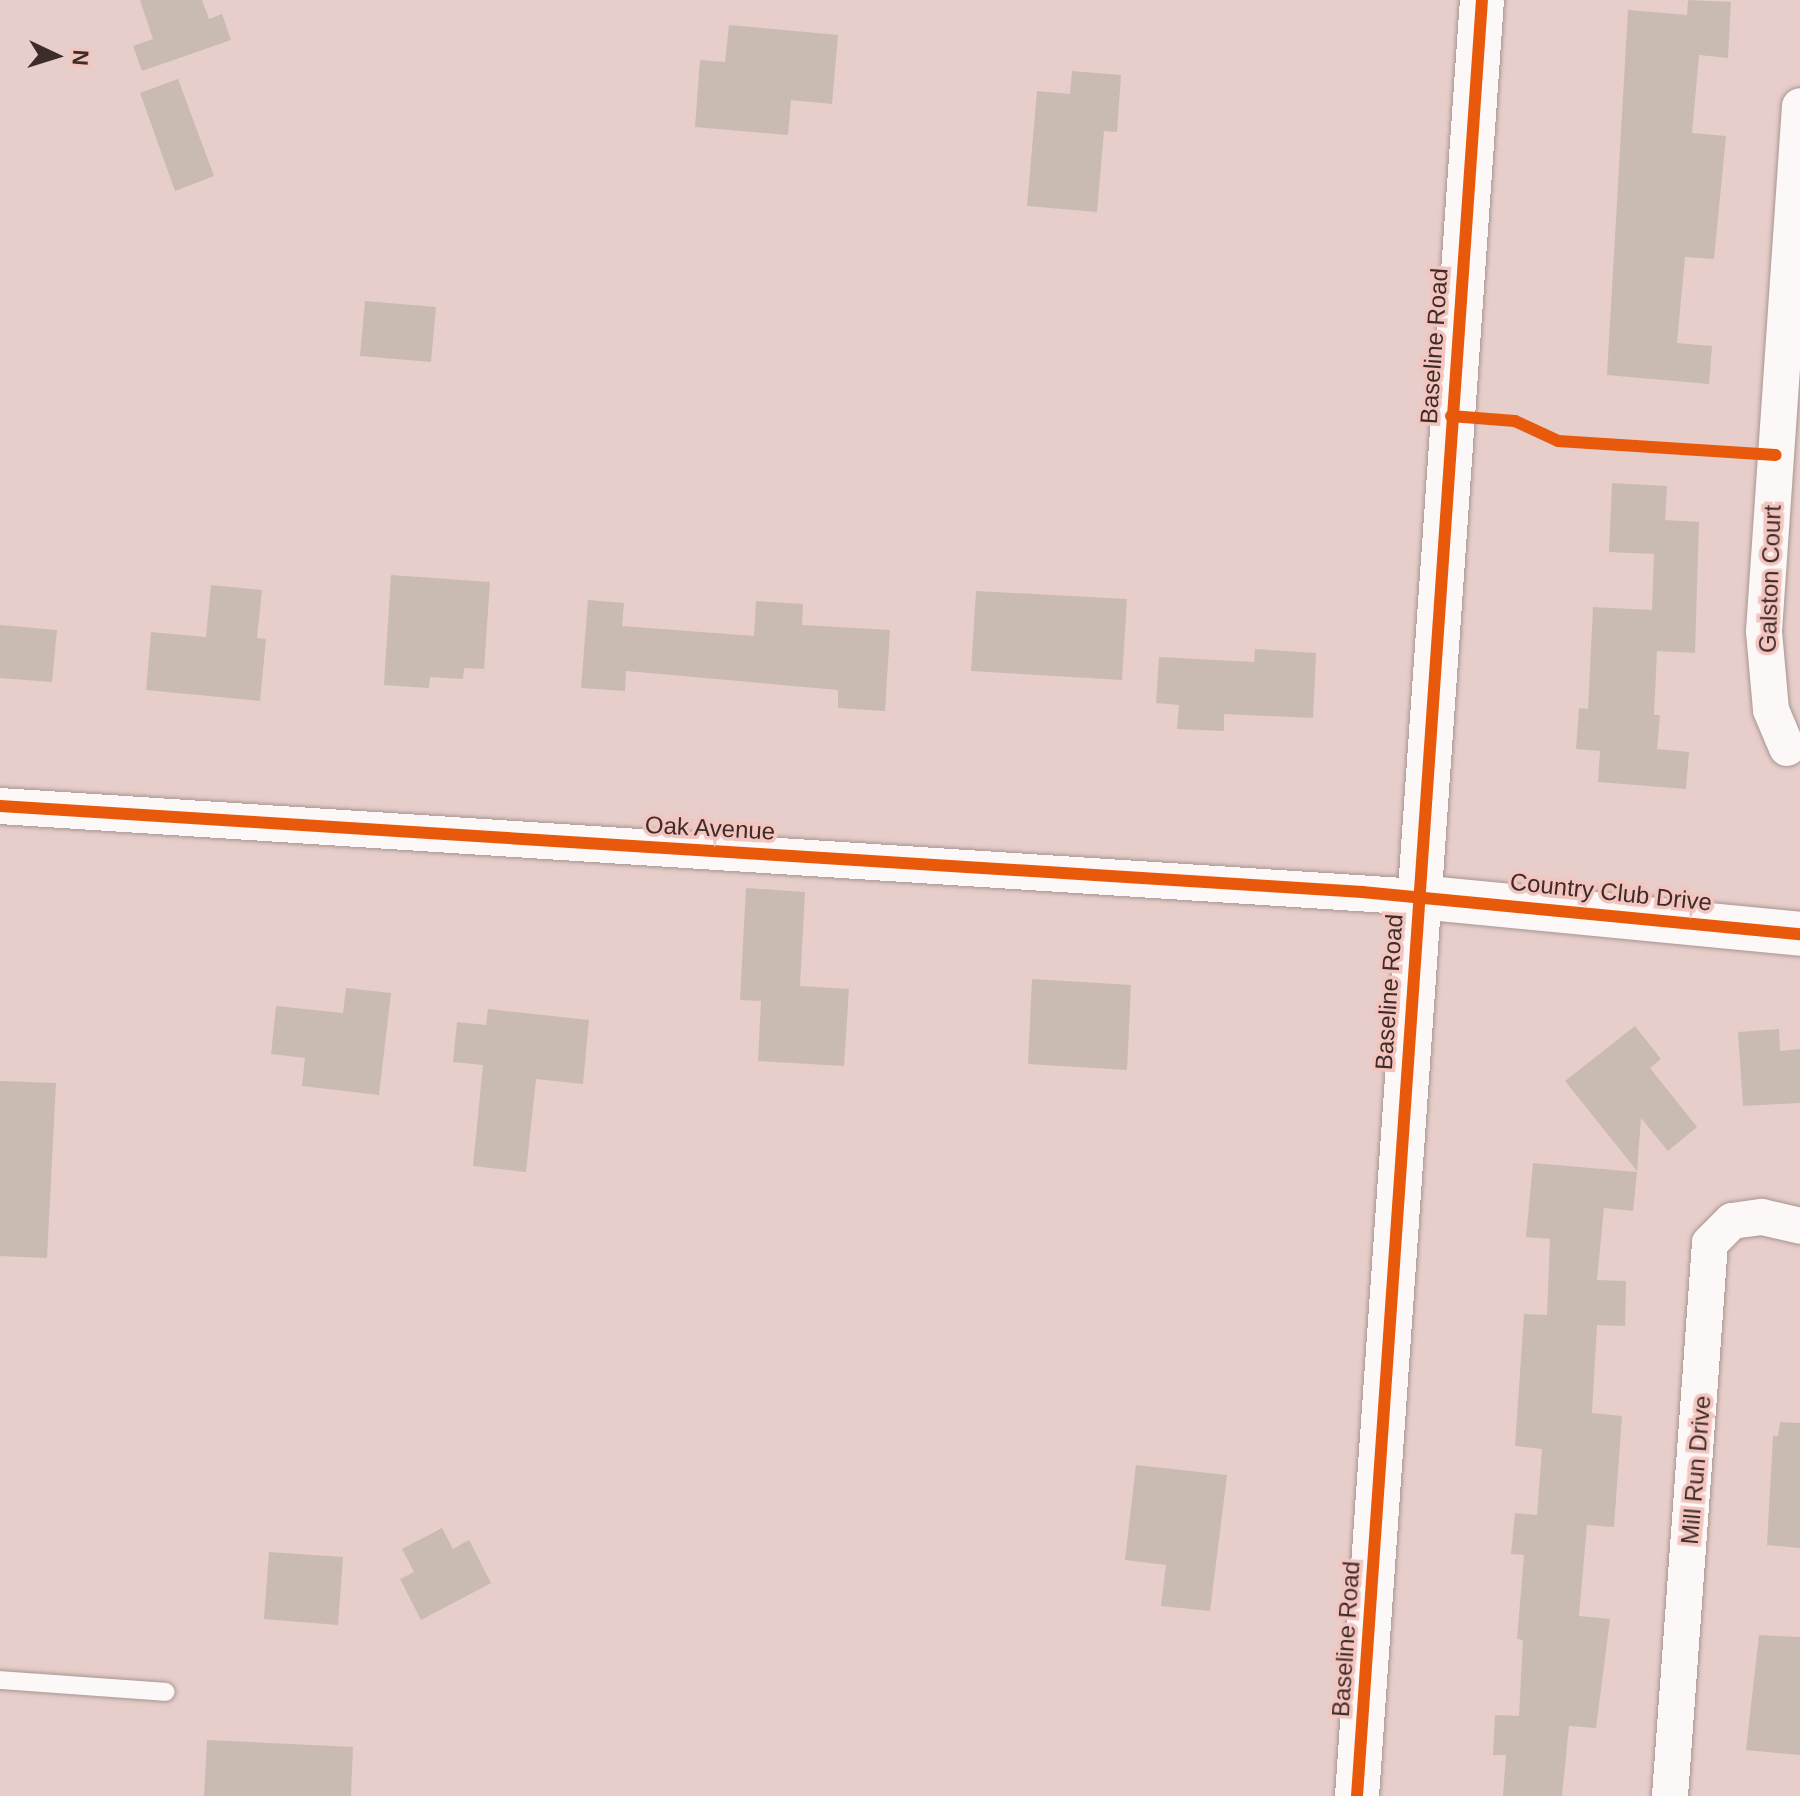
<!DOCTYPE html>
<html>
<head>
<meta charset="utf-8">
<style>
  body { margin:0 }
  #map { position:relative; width:1800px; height:1796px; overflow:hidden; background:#e7ceca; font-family:Arial,sans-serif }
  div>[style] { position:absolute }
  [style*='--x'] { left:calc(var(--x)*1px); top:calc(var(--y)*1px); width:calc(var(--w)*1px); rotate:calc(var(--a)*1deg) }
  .building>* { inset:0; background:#c9bbb2 }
  .roads { filter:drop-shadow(0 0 2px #a89592) drop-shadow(0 0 2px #a89592) }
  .lane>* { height:18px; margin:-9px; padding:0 9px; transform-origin:9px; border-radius:9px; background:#fbf8f7 }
  .street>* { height:36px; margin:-18px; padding:0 18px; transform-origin:18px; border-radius:18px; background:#fbf8f7 }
  .secondary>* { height:44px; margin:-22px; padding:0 22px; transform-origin:22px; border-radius:22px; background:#fbf8f7 }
  .primary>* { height:44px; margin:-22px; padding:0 22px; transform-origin:22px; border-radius:22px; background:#fbf8f7 }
  .cycleway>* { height:12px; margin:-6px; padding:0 6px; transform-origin:6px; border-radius:6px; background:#e8590c }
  span { translate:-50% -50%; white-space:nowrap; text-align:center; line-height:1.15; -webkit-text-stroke:7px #f3c5be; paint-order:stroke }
  .street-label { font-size:24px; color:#3e2c2a }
  .north { position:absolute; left:16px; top:16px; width:80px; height:80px; -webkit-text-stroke:6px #f3c5be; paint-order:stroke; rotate:94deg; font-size:22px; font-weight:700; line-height:32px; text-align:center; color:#3e2c2a }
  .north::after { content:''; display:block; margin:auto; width:28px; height:36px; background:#3e2c2a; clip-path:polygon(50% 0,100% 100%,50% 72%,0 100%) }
</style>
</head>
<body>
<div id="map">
  <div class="building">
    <div style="clip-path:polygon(140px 0,202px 0,209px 19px,222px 14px,231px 40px,142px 71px,133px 46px,153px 39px)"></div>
    <div style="clip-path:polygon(1688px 0,1731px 2px,1728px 58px,1699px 55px,1692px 133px,1726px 136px,1714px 259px,1685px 257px,1677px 343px,1712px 346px,1709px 384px,1607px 375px,1628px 10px,1687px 15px)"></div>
    <div style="clip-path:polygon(729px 25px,838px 35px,832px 104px,791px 100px,788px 135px,695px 127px,700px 60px,725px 62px)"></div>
    <div style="clip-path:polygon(1072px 71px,1121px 75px,1117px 132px,1104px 131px,1097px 212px,1027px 206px,1037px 91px,1070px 94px)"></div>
    <div style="clip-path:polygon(178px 79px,214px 176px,175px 191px,140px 93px)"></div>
    <div style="clip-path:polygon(365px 301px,436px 307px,431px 362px,360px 356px)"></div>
    <div style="clip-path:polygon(1612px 483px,1667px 486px,1665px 520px,1699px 522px,1695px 653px,1657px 651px,1654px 715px,1660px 715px,1657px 749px,1689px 752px,1686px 789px,1598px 782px,1600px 751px,1576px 749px,1579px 708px,1588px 709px,1593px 607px,1652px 610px,1654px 554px,1609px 552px)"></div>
    <div style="clip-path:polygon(391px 575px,490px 582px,484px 669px,464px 668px,463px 679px,430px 677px,429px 688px,384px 685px)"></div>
    <div style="clip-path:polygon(211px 585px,262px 590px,257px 638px,266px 639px,260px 701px,146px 690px,151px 632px,206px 637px)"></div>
    <div style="clip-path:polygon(976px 591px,1127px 599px,1122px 680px,971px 671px)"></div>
    <div style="clip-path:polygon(588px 600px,624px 603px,622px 626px,754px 636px,756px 601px,803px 604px,802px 625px,890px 630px,885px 711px,838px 708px,838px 690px,626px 671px,625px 691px,581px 688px)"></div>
    <div style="clip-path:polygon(0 625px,57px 630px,52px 682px,0 678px)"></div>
    <div style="clip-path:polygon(1255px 649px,1316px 653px,1313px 718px,1224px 714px,1224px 731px,1177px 729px,1179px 705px,1156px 703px,1159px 657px,1254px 662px)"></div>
    <div style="clip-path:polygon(746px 888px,805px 892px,800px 986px,849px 989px,844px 1066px,758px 1061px,761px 1001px,740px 1000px)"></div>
    <div style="clip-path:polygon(1032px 979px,1131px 985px,1127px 1070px,1028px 1064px)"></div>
    <div style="clip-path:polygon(346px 988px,391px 993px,379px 1095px,302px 1086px,305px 1058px,271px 1054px,276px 1006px,343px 1013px)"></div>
    <div style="clip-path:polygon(488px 1009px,589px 1020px,583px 1084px,536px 1079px,526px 1172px,473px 1166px,483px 1065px,453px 1062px,457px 1022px,486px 1025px)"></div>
    <div style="clip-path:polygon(1635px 1026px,1661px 1059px,1650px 1068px,1697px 1127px,1668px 1151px,1641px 1118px,1637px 1171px,1565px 1081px)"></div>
    <div style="clip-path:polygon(1779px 1029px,1780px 1051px,1800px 1049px,1800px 1103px,1743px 1106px,1738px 1032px)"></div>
    <div style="clip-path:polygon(0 1081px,56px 1083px,47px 1258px,0 1256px)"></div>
    <div style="clip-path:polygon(1533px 1163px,1637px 1172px,1633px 1211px,1604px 1208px,1597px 1280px,1626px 1281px,1625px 1326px,1597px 1325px,1592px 1413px,1622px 1416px,1614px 1527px,1587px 1525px,1579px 1616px,1610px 1619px,1596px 1728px,1569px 1726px,1562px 1796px,1503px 1796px,1506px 1755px,1493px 1755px,1495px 1715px,1519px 1716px,1523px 1640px,1517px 1639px,1524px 1555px,1511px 1554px,1515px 1513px,1537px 1515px,1542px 1449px,1515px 1446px,1524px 1314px,1547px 1315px,1550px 1239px,1526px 1237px)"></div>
    <div style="clip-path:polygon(1780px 1422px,1800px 1423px,1800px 1548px,1767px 1545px,1773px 1436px,1778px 1436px)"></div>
    <div style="clip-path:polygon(1136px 1465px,1227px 1475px,1210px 1611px,1161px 1606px,1166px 1565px,1125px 1560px)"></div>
    <div style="clip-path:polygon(442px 1528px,453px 1549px,469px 1540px,491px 1583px,421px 1620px,400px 1579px,414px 1572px,402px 1549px)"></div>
    <div style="clip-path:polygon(269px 1552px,343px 1557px,338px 1625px,264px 1619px)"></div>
    <div style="clip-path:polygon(1759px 1635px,1800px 1637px,1800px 1755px,1746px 1750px)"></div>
    <div style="clip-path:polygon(207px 1740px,353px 1747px,351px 1796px,204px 1796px)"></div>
  </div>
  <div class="roads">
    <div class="lane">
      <div style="--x:0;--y:1680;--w:166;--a:4.1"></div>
    </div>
    <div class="street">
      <div style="--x:1787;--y:748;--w:41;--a:-112.8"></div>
      <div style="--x:1771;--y:710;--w:79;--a:-95.1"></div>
      <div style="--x:1764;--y:631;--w:526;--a:-86.08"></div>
      <div style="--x:0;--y:806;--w:1421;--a:3.67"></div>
      <div style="--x:1670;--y:1796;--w:554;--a:-85.86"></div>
      <div style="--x:1710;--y:1243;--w:31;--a:-45"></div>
      <div style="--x:1732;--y:1221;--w:30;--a:-8"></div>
      <div style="--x:1762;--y:1217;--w:39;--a:13"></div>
    </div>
    <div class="secondary">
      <div style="--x:1418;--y:897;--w:384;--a:5.5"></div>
    </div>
    <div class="primary">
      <div style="--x:1357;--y:1796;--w:1800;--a:-86.02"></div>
    </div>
  </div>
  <div class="cycleway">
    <div style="--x:1451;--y:416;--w:64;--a:4.5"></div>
    <div style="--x:1515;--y:421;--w:47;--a:24.9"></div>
    <div style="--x:1558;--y:441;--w:218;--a:3.7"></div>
    <div style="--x:0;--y:806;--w:1365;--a:3.61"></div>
    <div style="--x:1362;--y:892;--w:440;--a:5.5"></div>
    <div style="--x:1357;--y:1796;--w:1800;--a:-86.02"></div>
  </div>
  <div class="street-label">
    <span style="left:1434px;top:346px;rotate:-86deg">Baseline Road</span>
    <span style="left:1770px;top:579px;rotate:-88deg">Galston Court</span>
    <span style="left:710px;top:828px;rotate:3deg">Oak Avenue</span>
    <span style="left:1611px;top:892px;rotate:6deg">Country Club Drive</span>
    <span style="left:1389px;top:992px;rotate:-86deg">Baseline Road</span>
    <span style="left:1696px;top:1470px;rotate:-85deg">Mill Run Drive</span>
    <span style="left:1346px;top:1639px;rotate:-86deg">Baseline Road</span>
  </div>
  <div class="north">N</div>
</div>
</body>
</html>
